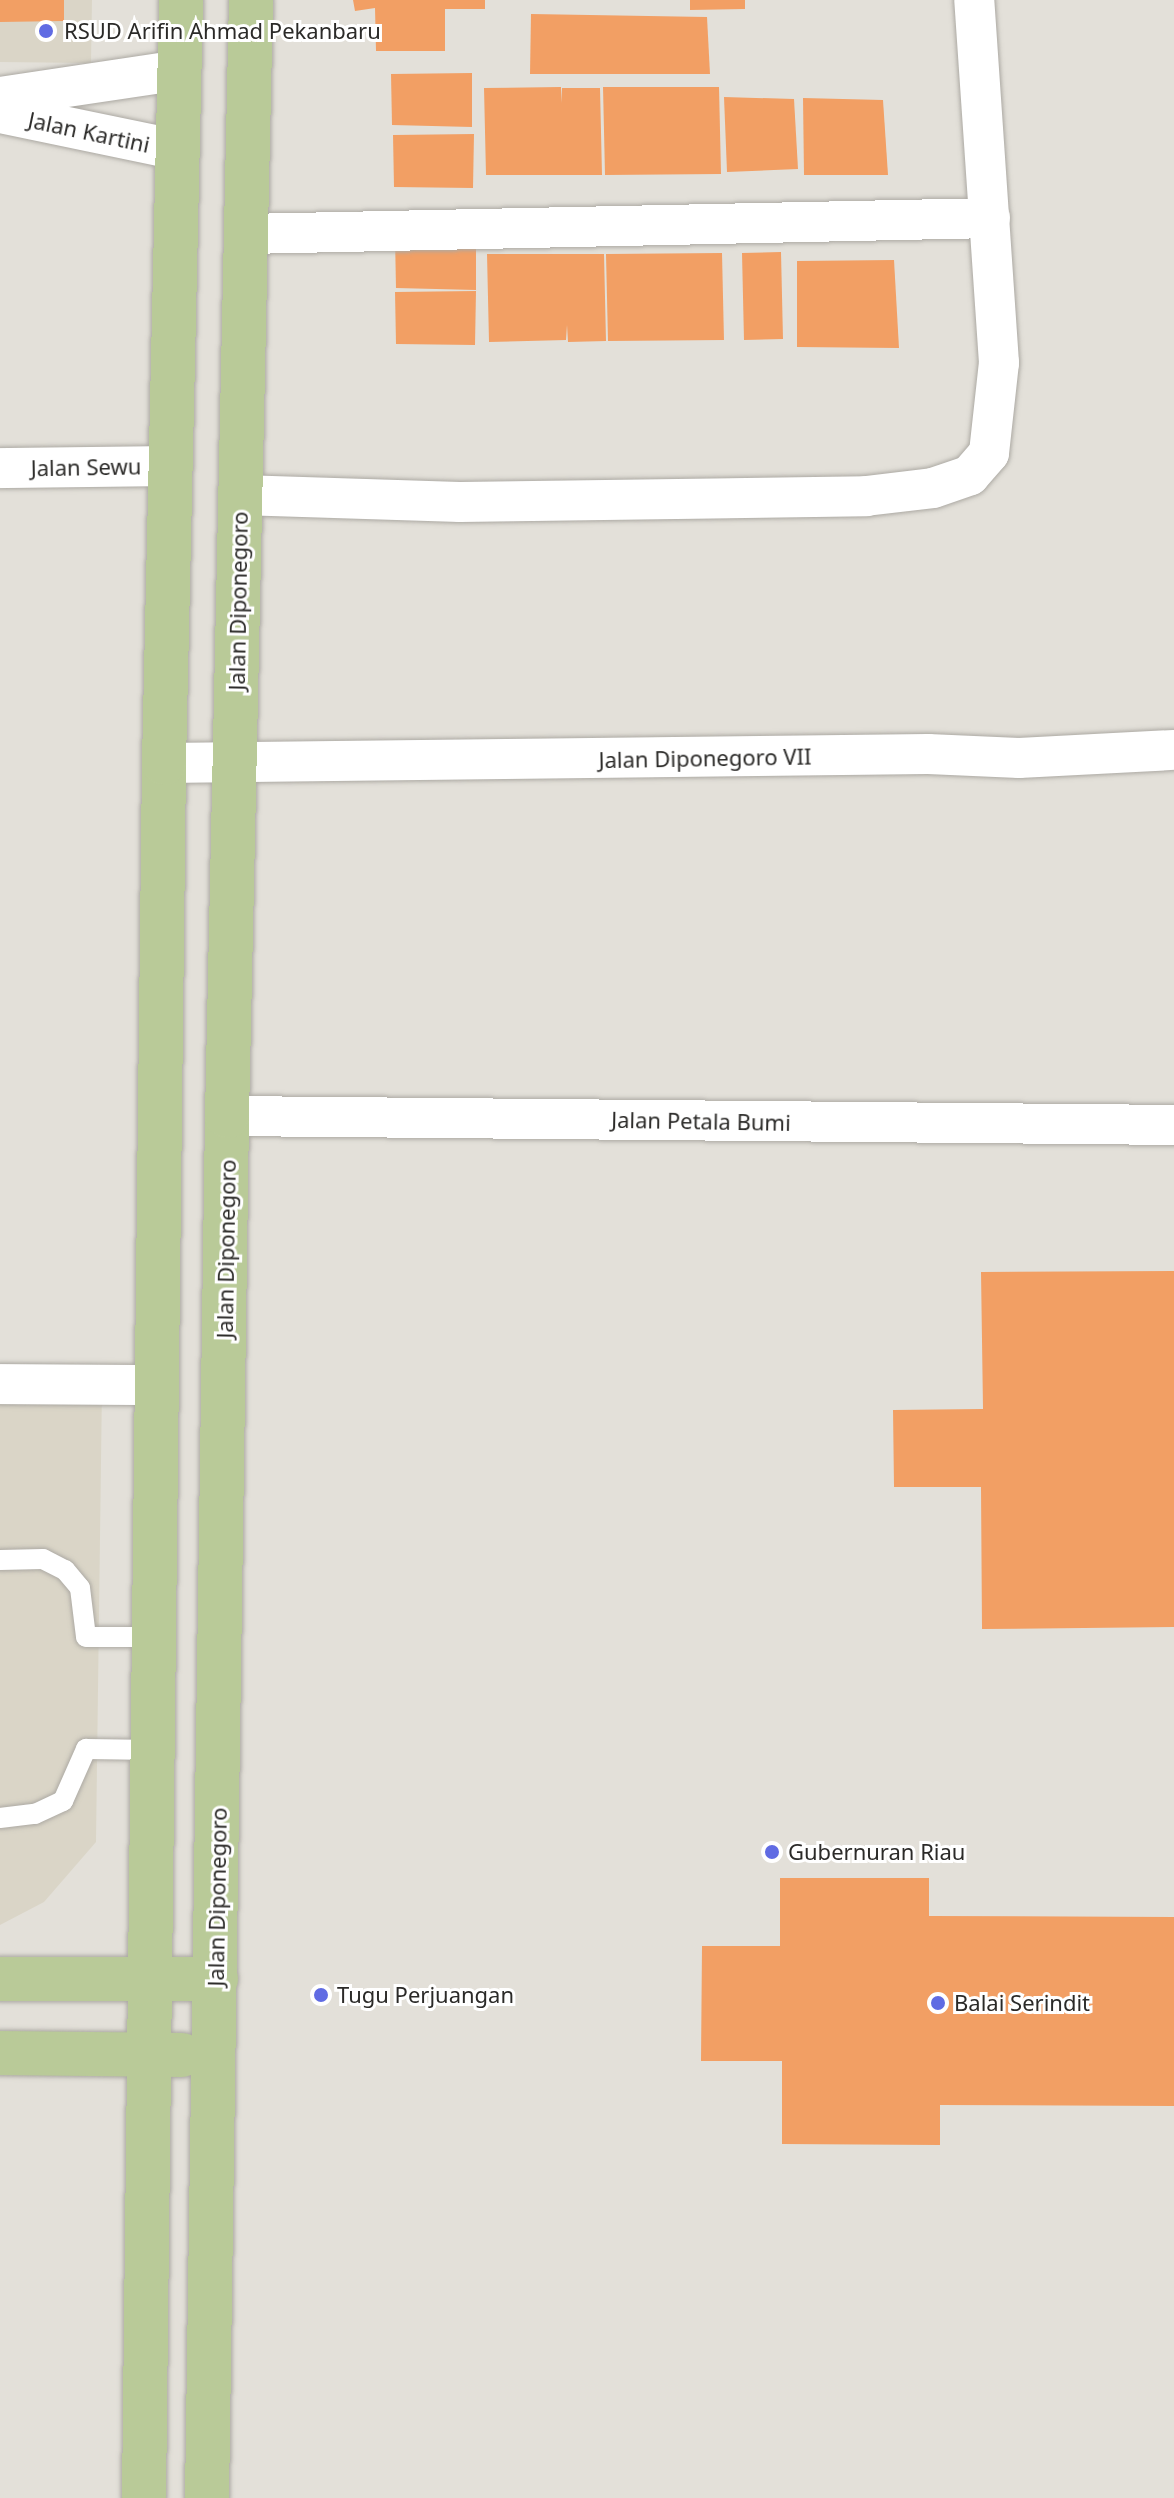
<!DOCTYPE html>
<html>
<head>
<meta charset="utf-8">
<style>
  body { margin:0 }
  #map { position:relative; width:1174px; height:2498px; overflow:hidden; background:#e3e0d9; font-family:"Noto Sans",sans-serif }
  div>[style] { position:absolute }
  [style*='--x'] { left:calc(var(--x)*1px); top:calc(var(--y)*1px); width:calc(var(--w)*1px); rotate:calc(var(--a)*1deg) }
  .built>* { inset:0; background:#dad5c7 }
  .building>* { inset:0; background:#f29f64 }
  .roads { filter:drop-shadow(0 0 2px #aca9a3) drop-shadow(0 0 2px #aca9a3) }
  .lane>* { height:20px; margin:-10px; padding:0 10px; transform-origin:10px; border-radius:10px; background:#fff }
  .street>* { height:40px; margin:-20px; padding:0 20px; transform-origin:20px; border-radius:20px; background:#fff }
  .primary>* { height:44px; margin:-22px; padding:0 22px; transform-origin:22px; border-radius:22px; background:#b9ca98 }
  .dots>* { width:22px; height:22px; translate:-50% -50%; box-sizing:border-box; border:4px solid #fff; border-radius:50% }
  span { translate:-50% -50%; white-space:nowrap; text-align:center; line-height:1.15; -webkit-text-stroke:6px #fff; paint-order:stroke }
  .poi-label { font-size:22px; color:#2b2a28 }
  .left { translate:0 -50%; text-align:left }
  .street-label { font-size:22px; color:#2b2a28 }
</style>
</head>
<body>
<div id="map">
  <div class="built">
    <div style="clip-path:polygon(0 0,92px 0,91px 63px,0 62px)"></div>
    <div style="clip-path:polygon(0 1386px,102px 1386px,96px 1842px,44px 1902px,0 1925px)"></div>
  </div>
  <div class="building">
    <div style="clip-path:polygon(0 0,64px 0,64px 21px,0 22px)"></div>
    <div style="clip-path:polygon(353px 0,485px 0,485px 9px,445px 9px,445px 51px,376px 51px,375px 8px,355px 11px)"></div>
    <div style="clip-path:polygon(690px 0,745px 0,745px 9px,690px 10px)"></div>
    <div style="clip-path:polygon(531px 14px,707px 17px,710px 74px,530px 74px)"></div>
    <div style="clip-path:polygon(472px 73px,472px 127px,392px 125px,391px 74px)"></div>
    <div style="clip-path:polygon(561px 87px,561px 103px,562px 88px,600px 88px,602px 175px,486px 175px,484px 88px)"></div>
    <div style="clip-path:polygon(603px 87px,719px 87px,721px 174px,605px 175px)"></div>
    <div style="clip-path:polygon(724px 97px,794px 99px,798px 169px,727px 172px)"></div>
    <div style="clip-path:polygon(803px 98px,883px 100px,888px 175px,804px 175px)"></div>
    <div style="clip-path:polygon(474px 134px,473px 188px,394px 187px,393px 135px)"></div>
    <div style="clip-path:polygon(476px 236px,476px 290px,396px 288px,395px 237px)"></div>
    <div style="clip-path:polygon(781px 252px,783px 339px,744px 340px,742px 253px)"></div>
    <div style="clip-path:polygon(722px 253px,724px 340px,608px 341px,606px 254px)"></div>
    <div style="clip-path:polygon(487px 254px,604px 254px,606px 341px,568px 342px,567px 325px,566px 340px,489px 342px)"></div>
    <div style="clip-path:polygon(894px 260px,899px 348px,797px 347px,797px 261px)"></div>
    <div style="clip-path:polygon(476px 291px,475px 345px,396px 344px,395px 292px)"></div>
    <div style="clip-path:polygon(1174px 1271px,1174px 1627px,982px 1629px,981px 1487px,894px 1487px,893px 1410px,983px 1409px,981px 1272px)"></div>
    <div style="clip-path:polygon(780px 1878px,929px 1878px,929px 1916px,1174px 1917px,1174px 2106px,940px 2105px,940px 2145px,782px 2144px,782px 2061px,701px 2061px,702px 1946px,780px 1946px)"></div>
  </div>
  <div class="roads">
    <div class="lane">
      <div style="--x:0;--y:1560;--w:43;--a:-1.3"></div>
      <div style="--x:43;--y:1559;--w:25;--a:27"></div>
      <div style="--x:65;--y:1570;--w:23;--a:50"></div>
      <div style="--x:80;--y:1588;--w:49;--a:83"></div>
      <div style="--x:86;--y:1637;--w:70;--a:0"></div>
      <div style="--x:0;--y:1818;--w:35;--a:-7"></div>
      <div style="--x:35;--y:1814;--w:31;--a:-25"></div>
      <div style="--x:63;--y:1801;--w:57;--a:-66.1"></div>
      <div style="--x:86;--y:1749;--w:70;--a:0.8"></div>
    </div>
    <div class="street">
      <div style="--x:0;--y:97;--w:182;--a:-8.5"></div>
      <div style="--x:0;--y:113;--w:183;--a:11.7"></div>
      <div style="--x:247;--y:234;--w:743;--a:-1.23"></div>
      <div style="--x:0;--y:468;--w:172;--a:-0.7"></div>
      <div style="--x:240;--y:495;--w:220;--a:1.8"></div>
      <div style="--x:460;--y:502;--w:406;--a:-0.8"></div>
      <div style="--x:866;--y:496;--w:67;--a:-6.8"></div>
      <div style="--x:933;--y:488;--w:39;--a:-19"></div>
      <div style="--x:970;--y:475;--w:29;--a:-49"></div>
      <div style="--x:989;--y:453;--w:91;--a:-83.7"></div>
      <div style="--x:999;--y:363;--w:364;--a:-93.9"></div>
      <div style="--x:164;--y:763;--w:764;--a:-0.67"></div>
      <div style="--x:928;--y:754;--w:91;--a:2.5"></div>
      <div style="--x:1019;--y:758;--w:155;--a:-3"></div>
      <div style="--x:227;--y:1116;--w:947;--a:0.54"></div>
      <div style="--x:0;--y:1384;--w:156;--a:0.4"></div>
    </div>
    <div class="primary">
      <div style="--x:0;--y:1979;--w:216;--a:0"></div>
      <div style="--x:0;--y:2053;--w:182;--a:0.6"></div>
      <div style="--x:144;--y:2498;--w:1735;--a:-89.34"></div>
      <div style="--x:164;--y:763;--w:763;--a:-88.72"></div>
      <div style="--x:207;--y:2498;--w:1382;--a:-89.17"></div>
      <div style="--x:227;--y:1116;--w:1116;--a:-88.77"></div>
    </div>
  </div>
  <div class="dots">
    <div style="left:46px;top:31px;background:#606be3"></div>
    <div style="left:772px;top:1852px;background:#606be3"></div>
    <div style="left:321px;top:1995px;background:#606be3"></div>
    <div style="left:938px;top:2003px;background:#606be3"></div>
  </div>
  <div class="poi-label">
    <span class="left" style="left:64px;top:31px">RSUD Arifin Ahmad Pekanbaru</span>
    <span class="left" style="left:788px;top:1852px">Gubernuran Riau</span>
    <span class="left" style="left:337px;top:1995px">Tugu Perjuangan</span>
    <span class="left" style="left:954px;top:2003px">Balai Serindit</span>
  </div>
  <div class="street-label">
    <span style="left:89px;top:132px;rotate:12deg">Jalan Kartini</span>
    <span style="left:86px;top:467px;rotate:-1deg">Jalan Sewu</span>
    <span style="left:238px;top:601px;rotate:-89deg">Jalan Diponegoro</span>
    <span style="left:705px;top:758px;rotate:-1deg">Jalan Diponegoro VII</span>
    <span style="left:701px;top:1121px;rotate:1deg">Jalan Petala Bumi</span>
    <span style="left:226px;top:1249px;rotate:-89deg">Jalan Diponegoro</span>
    <span style="left:217px;top:1897px;rotate:-89deg">Jalan Diponegoro</span>
  </div>
</div>
</body>
</html>
